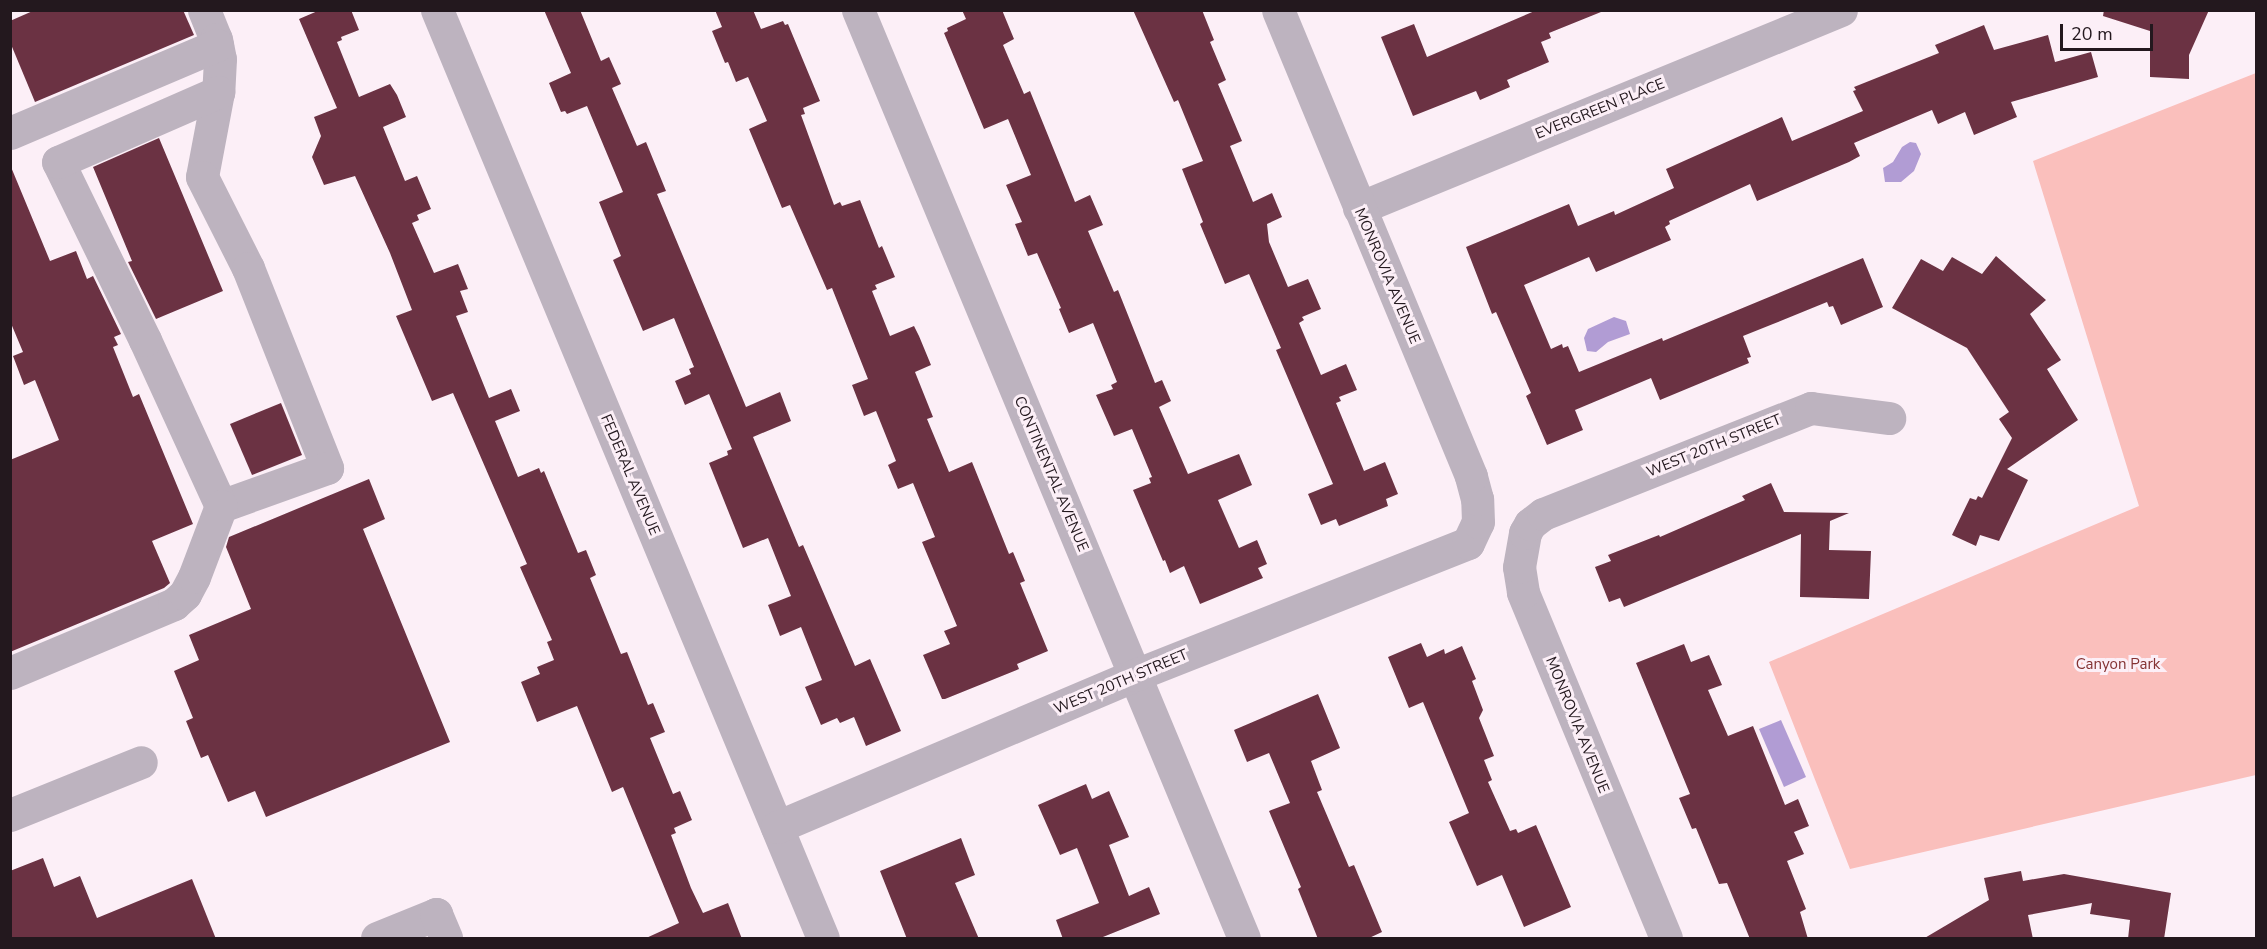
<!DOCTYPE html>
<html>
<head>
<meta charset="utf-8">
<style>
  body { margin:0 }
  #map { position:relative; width:2267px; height:949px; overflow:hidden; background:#fceff7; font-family:"Nunito Sans",sans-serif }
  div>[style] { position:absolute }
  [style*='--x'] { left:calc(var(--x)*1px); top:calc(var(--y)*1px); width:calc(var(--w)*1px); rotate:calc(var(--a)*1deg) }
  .green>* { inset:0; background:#fabfbc }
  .water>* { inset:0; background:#b19cd4 }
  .building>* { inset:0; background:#6b3243 }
  .minor>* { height:33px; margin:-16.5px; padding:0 16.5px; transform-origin:16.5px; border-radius:16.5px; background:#bdb3bf }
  span { translate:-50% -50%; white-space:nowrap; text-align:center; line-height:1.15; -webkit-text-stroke:6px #fceff7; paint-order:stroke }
  .street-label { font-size:15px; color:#23181e }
  .park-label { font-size:15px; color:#843233 }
  .frame { position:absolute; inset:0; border:12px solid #23181e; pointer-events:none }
  .scale { position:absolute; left:2060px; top:24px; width:93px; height:27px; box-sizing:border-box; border:3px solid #23181e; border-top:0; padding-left:8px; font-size:18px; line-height:21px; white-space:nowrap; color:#23181e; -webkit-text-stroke:4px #fceff7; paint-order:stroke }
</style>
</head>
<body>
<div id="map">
  <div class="green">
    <div style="clip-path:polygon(2256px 73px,2256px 775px,1850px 869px,1769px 662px,2139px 506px,2033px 161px)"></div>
  </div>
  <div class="water">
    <div style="clip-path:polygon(1910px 142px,1916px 143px,1921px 154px,1914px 171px,1901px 182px,1885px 182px,1883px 168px,1893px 162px,1902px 147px)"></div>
    <div style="clip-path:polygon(1614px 317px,1626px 321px,1630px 334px,1608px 342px,1596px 352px,1587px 351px,1584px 338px,1588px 329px)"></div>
    <div style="clip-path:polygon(1781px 720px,1806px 777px,1784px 787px,1759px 729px)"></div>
  </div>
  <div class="building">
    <div style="clip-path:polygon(35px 10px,183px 10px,194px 35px,35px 102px,10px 42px,10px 21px)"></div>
    <div style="clip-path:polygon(320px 10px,351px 10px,359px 30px,341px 37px,342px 40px,337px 42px,359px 97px,390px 84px,397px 95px,406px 117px,383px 127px,405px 181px,417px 176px,431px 209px,417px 215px,419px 220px,412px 223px,434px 273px,458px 264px,468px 289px,460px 291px,468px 312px,456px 316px,489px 398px,511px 389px,520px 411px,495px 421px,518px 477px,539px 468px,541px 473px,544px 471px,578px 553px,586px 550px,596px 575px,590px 578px,621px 654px,627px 652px,648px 705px,653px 703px,665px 732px,650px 738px,673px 794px,680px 791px,692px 820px,674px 828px,676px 833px,671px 835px,691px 888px,703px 913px,728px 903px,742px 939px,644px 939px,679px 923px,623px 787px,612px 792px,577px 706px,537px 722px,521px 682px,540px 674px,537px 667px,554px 660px,547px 642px,552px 640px,520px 567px,527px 564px,453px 393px,432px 401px,396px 316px,412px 310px,390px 253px,355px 176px,324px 185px,312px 157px,321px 136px,314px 117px,337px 108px,299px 19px)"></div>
    <div style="clip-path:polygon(544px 10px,580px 10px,601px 61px,609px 57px,621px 84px,612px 88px,637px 146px,646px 142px,666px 191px,657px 194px,746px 407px,780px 392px,791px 421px,753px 437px,799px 547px,803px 545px,855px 666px,870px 659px,901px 731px,866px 746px,854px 717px,840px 723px,837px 718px,821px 725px,805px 687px,822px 680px,801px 627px,780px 636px,768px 605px,791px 596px,768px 538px,743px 548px,709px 463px,728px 455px,727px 451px,732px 449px,709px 394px,685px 405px,675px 381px,691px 374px,689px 369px,694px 367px,674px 318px,643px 331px,613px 260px,621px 256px,599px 202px,623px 192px,587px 106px,567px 114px,565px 111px,561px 112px,549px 83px,571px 73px)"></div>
    <div style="clip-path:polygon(715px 10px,753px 10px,761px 29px,783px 21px,785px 25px,788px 24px,820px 101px,803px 108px,805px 114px,801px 115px,834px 205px,840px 202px,842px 206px,860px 200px,879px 248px,882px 246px,895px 277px,875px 285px,877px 289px,872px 291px,890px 336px,914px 326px,919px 336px,931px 365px,915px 372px,933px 417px,927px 419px,949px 472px,972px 462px,1009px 554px,1013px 552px,1025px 581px,1020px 583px,1048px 651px,1017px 664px,1019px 669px,945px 699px,942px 699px,923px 655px,950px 644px,944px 631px,957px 626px,922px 542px,935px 537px,913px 483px,898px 489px,888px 465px,896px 461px,876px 411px,864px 416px,852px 385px,868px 379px,832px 288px,827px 290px,790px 205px,782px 208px,749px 129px,767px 121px,748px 77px,736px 82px,728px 62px,725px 63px,712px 31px,722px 27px)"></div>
    <div style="clip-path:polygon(962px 10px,1002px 10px,1014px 39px,1003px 45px,1024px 94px,1030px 91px,1075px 202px,1090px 195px,1103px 225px,1088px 231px,1114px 292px,1118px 290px,1155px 383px,1162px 380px,1171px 401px,1159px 407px,1188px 474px,1239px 454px,1252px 485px,1218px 500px,1239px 548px,1257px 540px,1267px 564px,1258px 568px,1263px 578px,1200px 604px,1184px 566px,1170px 573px,1165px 560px,1163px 561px,1133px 490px,1151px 483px,1149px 478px,1152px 477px,1132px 429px,1114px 436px,1096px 395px,1113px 389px,1111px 385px,1117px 382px,1093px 323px,1069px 333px,1059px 309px,1061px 308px,1037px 253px,1028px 256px,1015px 224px,1022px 222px,1006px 185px,1031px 175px,1008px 119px,984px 129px,944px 33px,948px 31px,947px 28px,966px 19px)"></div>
    <div style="clip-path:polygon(1133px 10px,1202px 10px,1214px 40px,1210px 42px,1226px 80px,1218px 84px,1242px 141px,1230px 146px,1253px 202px,1272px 193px,1282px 217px,1267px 224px,1269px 242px,1288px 287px,1308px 279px,1321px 309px,1302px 317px,1304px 320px,1299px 323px,1321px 375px,1346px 364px,1357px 390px,1339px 397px,1341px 401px,1336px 403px,1364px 471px,1385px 462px,1398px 494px,1386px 499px,1388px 506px,1339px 526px,1336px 519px,1321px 525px,1308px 494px,1333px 484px,1276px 350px,1281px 348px,1249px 274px,1225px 284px,1200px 224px,1203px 222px,1182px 169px,1203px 161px,1178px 100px,1174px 102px)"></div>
    <div style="clip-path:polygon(1537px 10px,1601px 12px,1549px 33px,1551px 38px,1541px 42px,1549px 62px,1507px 80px,1510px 87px,1480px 100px,1476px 91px,1413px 116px,1381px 37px,1414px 24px,1427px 57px)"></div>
    <div style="clip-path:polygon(2104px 10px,2209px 10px,2189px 55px,2189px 79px,2150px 77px,2150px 31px,2103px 16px)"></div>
    <div style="clip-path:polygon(1984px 25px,1994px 50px,2048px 35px,2055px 62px,2091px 52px,2098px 77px,2011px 102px,2017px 117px,1974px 135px,1965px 112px,1938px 124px,1932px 110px,1854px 143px,1860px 156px,1849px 162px,1757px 201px,1750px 184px,1669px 221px,1670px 224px,1665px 227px,1671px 240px,1596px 272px,1589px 257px,1524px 285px,1551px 349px,1562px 344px,1563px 348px,1568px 346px,1579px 372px,1662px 338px,1663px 341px,1863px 258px,1883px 307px,1841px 325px,1833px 306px,1829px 307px,1827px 302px,1773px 324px,1743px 336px,1751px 357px,1747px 358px,1749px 363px,1660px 400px,1651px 378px,1575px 410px,1583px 430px,1547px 445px,1526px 396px,1531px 393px,1496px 312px,1492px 314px,1466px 247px,1569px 204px,1578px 226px,1614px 211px,1615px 215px,1674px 188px,1666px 169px,1782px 117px,1792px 141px,1863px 111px,1853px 91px,1856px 90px,1854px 87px,1939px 53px,1935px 45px)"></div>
    <div style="clip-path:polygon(159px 138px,223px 291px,156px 319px,128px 262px,132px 261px,93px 167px)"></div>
    <div style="clip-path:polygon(11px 167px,50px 261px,76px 251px,87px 279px,93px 276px,121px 334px,114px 337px,118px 345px,113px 347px,133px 397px,139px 394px,193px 524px,152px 541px,170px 583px,164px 588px,10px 652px,10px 460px,59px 440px,35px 380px,24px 385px,13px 356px,23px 352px,10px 321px)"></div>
    <div style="clip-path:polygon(1996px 256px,2046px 300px,2030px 314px,2061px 360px,2047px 369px,2078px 420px,2007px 469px,2028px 480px,1999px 541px,1980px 535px,1976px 546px,1952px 535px,1970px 498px,1976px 500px,1978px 496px,1982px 498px,2012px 438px,1999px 419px,2009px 412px,1967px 348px,1892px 308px,1921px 259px,1943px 271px,1952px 257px,1982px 274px)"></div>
    <div style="clip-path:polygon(281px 403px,302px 455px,252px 475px,230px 424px)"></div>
    <div style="clip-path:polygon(369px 479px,385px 519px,363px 529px,450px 742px,266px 817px,255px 791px,228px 802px,208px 755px,201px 758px,186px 721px,193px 718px,174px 671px,199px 660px,189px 635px,251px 609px,226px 547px,229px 537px)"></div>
    <div style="clip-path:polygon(1771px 483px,1784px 512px,1849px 513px,1830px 521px,1829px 550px,1871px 551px,1869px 599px,1800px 597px,1801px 534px,1624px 607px,1620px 598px,1609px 602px,1595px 567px,1611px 561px,1608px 555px,1659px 535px,1660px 537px,1745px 500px,1742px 496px)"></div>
    <div style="clip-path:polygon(1421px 643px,1427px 657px,1444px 649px,1445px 654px,1462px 646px,1476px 679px,1472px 681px,1483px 710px,1479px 718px,1494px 756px,1484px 760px,1492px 780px,1488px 782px,1510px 831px,1516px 829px,1518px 833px,1536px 825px,1571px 907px,1524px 927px,1502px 875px,1477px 886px,1449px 822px,1469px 813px,1423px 702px,1409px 708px,1388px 657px)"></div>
    <div style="clip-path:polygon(1684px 644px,1691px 662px,1709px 655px,1722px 685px,1708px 690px,1728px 736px,1753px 726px,1785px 805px,1798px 799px,1809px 826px,1794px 832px,1804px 854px,1787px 861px,1806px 909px,1800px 912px,1808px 939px,1750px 939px,1727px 883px,1719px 884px,1696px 828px,1692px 829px,1679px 798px,1690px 794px,1636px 663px)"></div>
    <div style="clip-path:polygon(1318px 694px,1340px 748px,1311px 761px,1322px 790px,1317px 792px,1349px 867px,1354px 865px,1382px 932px,1367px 939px,1318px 939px,1298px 889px,1301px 887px,1269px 811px,1290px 803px,1269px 753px,1247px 762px,1234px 730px)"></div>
    <div style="clip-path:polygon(1086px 784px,1092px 799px,1109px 791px,1129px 837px,1109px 845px,1129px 896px,1149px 887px,1160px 914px,1098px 939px,1063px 939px,1056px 920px,1099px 903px,1077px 848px,1060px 855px,1038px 805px)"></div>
    <div style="clip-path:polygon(961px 838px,975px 875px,955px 883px,979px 939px,907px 939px,880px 871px)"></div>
    <div style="clip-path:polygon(43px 858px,54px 887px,80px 876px,97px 918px,192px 879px,216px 939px,10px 939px,10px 871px)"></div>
    <div style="clip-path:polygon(2021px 871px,2023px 881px,2064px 874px,2171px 893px,2164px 939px,2128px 939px,2130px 920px,2090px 914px,2092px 903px,2028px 915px,2033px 939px,1923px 939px,1989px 900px,1984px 878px)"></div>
  </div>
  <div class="minor">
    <div style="--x:204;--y:10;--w:31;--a:68"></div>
    <div style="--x:216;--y:39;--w:20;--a:79"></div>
    <div style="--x:220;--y:59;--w:33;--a:93"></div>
    <div style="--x:218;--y:92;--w:86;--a:100.7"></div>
    <div style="--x:202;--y:177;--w:102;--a:63.2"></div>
    <div style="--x:248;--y:268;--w:215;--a:68.4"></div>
    <div style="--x:327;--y:468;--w:113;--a:160.3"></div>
    <div style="--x:221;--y:506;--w:183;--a:-114.6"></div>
    <div style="--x:145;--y:340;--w:198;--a:-116"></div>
    <div style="--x:58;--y:162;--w:175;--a:-23.6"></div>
    <div style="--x:437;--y:10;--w:1005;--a:67.42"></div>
    <div style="--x:858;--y:10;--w:1005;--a:67.42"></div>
    <div style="--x:10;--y:133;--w:225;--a:-23"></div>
    <div style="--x:1359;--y:208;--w:521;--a:-22.33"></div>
    <div style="--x:10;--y:673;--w:178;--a:-22.8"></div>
    <div style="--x:174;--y:604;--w:15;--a:-42"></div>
    <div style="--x:185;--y:594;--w:19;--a:-62"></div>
    <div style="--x:194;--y:577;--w:76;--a:-69.2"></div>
    <div style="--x:10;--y:815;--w:141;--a:-22"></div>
    <div style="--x:777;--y:827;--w:389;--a:-23"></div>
    <div style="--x:1135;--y:675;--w:358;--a:-21.6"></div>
    <div style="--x:1468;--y:543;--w:23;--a:-65"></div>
    <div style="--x:1478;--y:522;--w:23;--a:-92"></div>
    <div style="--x:1477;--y:499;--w:24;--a:-105"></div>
    <div style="--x:1471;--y:476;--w:504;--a:-112.5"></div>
    <div style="--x:377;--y:938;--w:64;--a:-22.1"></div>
    <div style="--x:436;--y:914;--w:26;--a:67"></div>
    <div style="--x:1666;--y:938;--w:374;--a:-112.5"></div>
    <div style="--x:1523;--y:592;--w:25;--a:-99"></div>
    <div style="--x:1519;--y:567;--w:35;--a:-80"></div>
    <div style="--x:1525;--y:533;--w:10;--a:-61"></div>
    <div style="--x:1530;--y:524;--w:16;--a:-38"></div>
    <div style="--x:1543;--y:514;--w:288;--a:-21.6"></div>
    <div style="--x:1811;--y:408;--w:79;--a:7.3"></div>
  </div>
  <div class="street-label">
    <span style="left:1600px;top:109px;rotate:-22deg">EVERGREEN PLACE</span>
    <span style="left:1387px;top:276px;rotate:67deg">MONROVIA AVENUE</span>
    <span style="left:1714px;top:446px;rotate:-22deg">WEST 20TH STREET</span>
    <span style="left:1051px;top:474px;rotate:67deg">CONTINENTAL AVENUE</span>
    <span style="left:630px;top:475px;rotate:67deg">FEDERAL AVENUE</span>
    <span style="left:1121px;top:682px;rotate:-23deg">WEST 20TH STREET</span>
    <span style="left:1577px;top:725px;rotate:68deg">MONROVIA AVENUE</span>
  </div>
  <div class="park-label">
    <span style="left:2118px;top:665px">Canyon Park</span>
  </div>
  <div class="frame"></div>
  <div class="scale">20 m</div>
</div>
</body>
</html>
